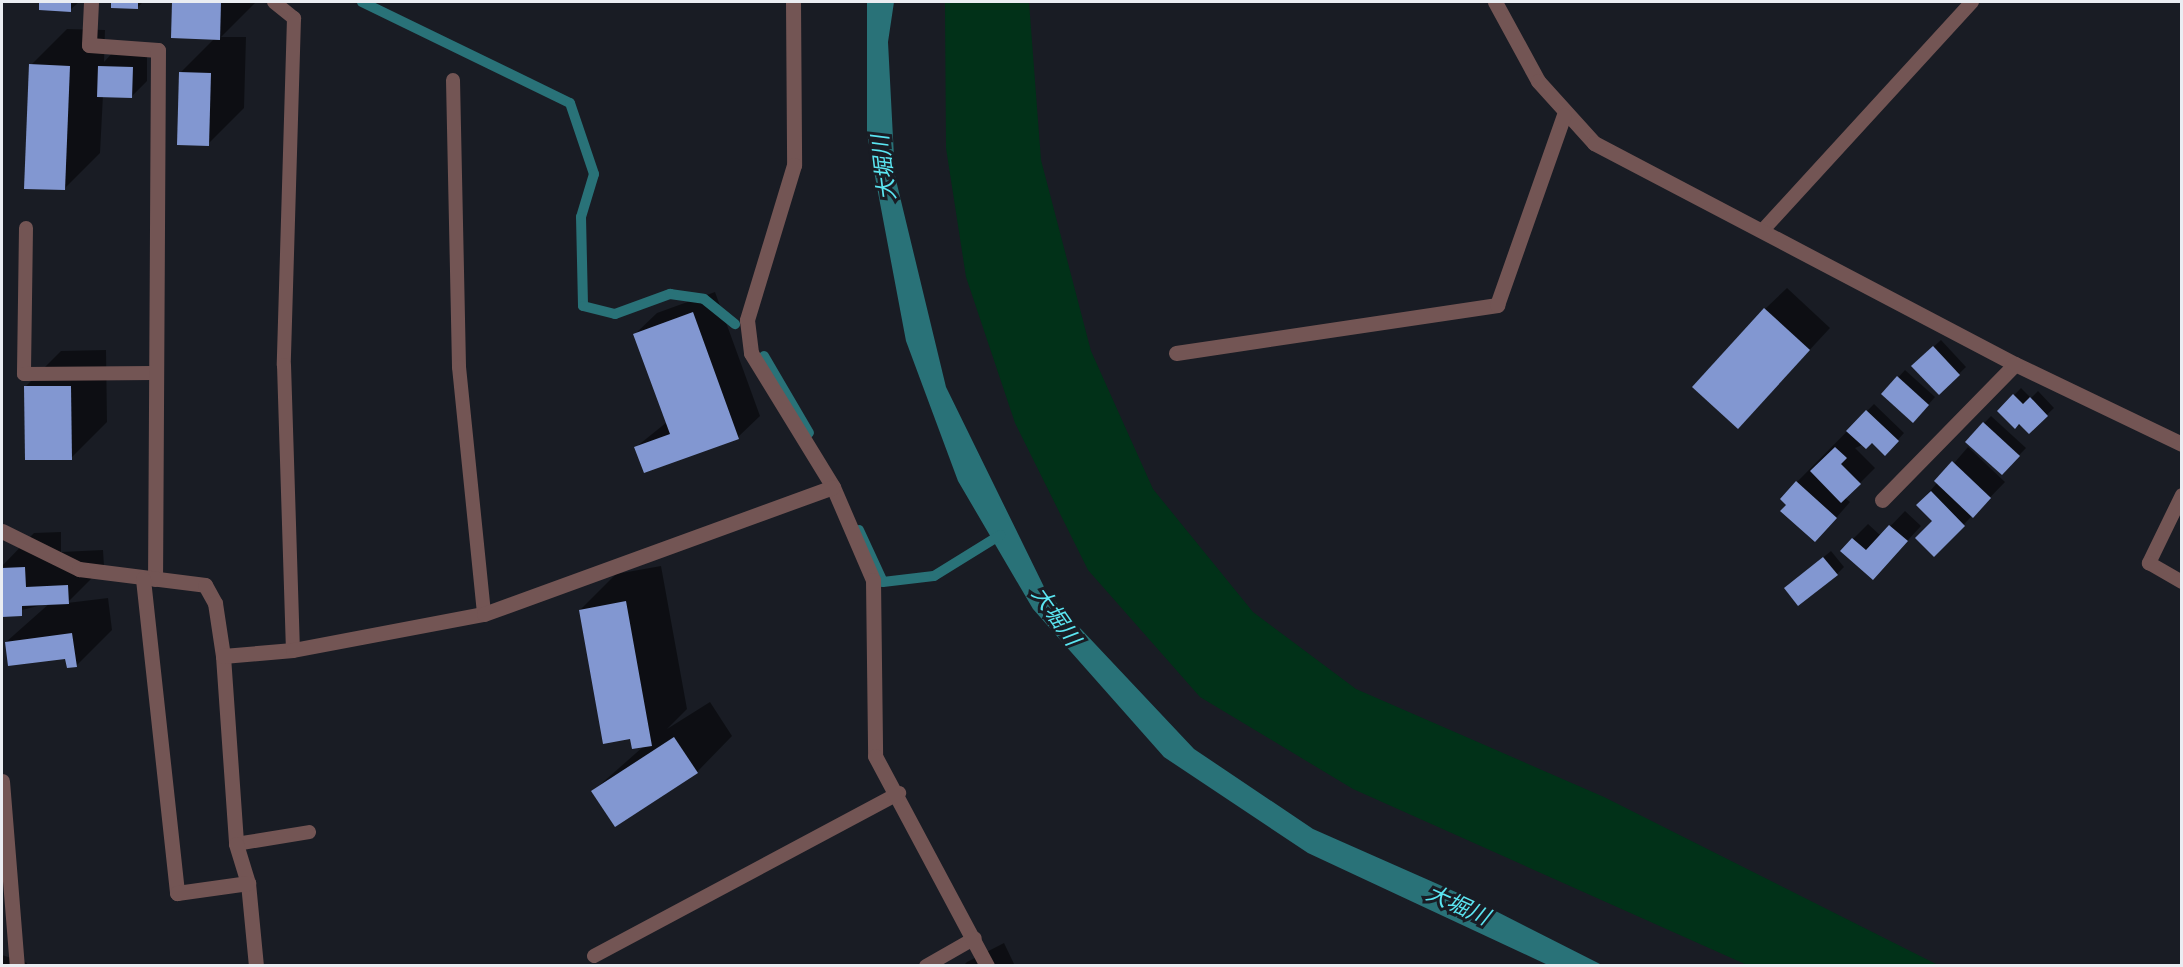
<!DOCTYPE html>
<html>
<head>
<meta charset="utf-8">
<style>
  body { margin:0 }
  #map { position:relative; width:2183px; height:967px; overflow:hidden; background:#191c24; font-family:Arial,"Noto Sans JP",sans-serif }
  div>[style] { position:absolute }
  [style*='--x'] { left:calc(var(--x)*1px); top:calc(var(--y)*1px); width:calc(var(--w)*1px); rotate:calc(var(--a)*1deg) }
  .green>* { inset:0; background:#013118 }
  .water>* { inset:0; background:#297278 }
  .shadow>* { inset:0; background:#0007 }
  .stream>* { height:10px; margin:-5px; padding:0 5px; transform-origin:5px; border-radius:5px; background:#297278 }
  .building>* { inset:0; background:#8297d1 }
  .service>* { height:14px; margin:-7px; padding:0 7px; transform-origin:7px; border-radius:7px; background:#735554 }
  .minor>* { height:15px; margin:-7.5px; padding:0 7.5px; transform-origin:7.5px; border-radius:7.5px; background:#735554 }
  span { translate:-50% -50%; white-space:nowrap; text-align:center; line-height:1.15; -webkit-text-stroke:6px #191c24; paint-order:stroke }
  .water-label { font-size:22px; color:#5be5f1; font-style:italic }
  .frame { position:absolute; inset:0; border:3px solid #eaedf2; pointer-events:none }
</style>
</head>
<body>
<div id="map">
  <div class="green">
    <div style="clip-path:polygon(945px 2px,1029px 2px,1041px 160px,1091px 351px,1153px 489px,1253px 612px,1356px 689px,1604px 797px,1938px 965px,1747px 965px,1353px 789px,1200px 697px,1088px 570px,1015px 423px,966px 277px,946px 148px)"></div>
  </div>
  <div class="water">
    <div style="clip-path:polygon(867px 2px,894px 2px,888px 42px,895px 176px,946px 387px,1047px 593px,1194px 749px,1313px 829px,1476px 901px,1602px 965px,1548px 965px,1308px 853px,1164px 757px,1033px 609px,958px 481px,906px 341px,867px 134px)"></div>
  </div>
  <div class="shadow">
    <div style="clip-path:polygon(41px 2px,79px 2px,70px 10px,40px 9px)"></div>
    <div style="clip-path:polygon(112px 2px,143px 2px,137px 8px,112px 7px)"></div>
    <div style="clip-path:polygon(174px 2px,256px 2px,221px 37px,246px 37px,244px 108px,208px 144px,180px 73px,215px 38px,172px 37px)"></div>
    <div style="clip-path:polygon(67px 29px,105px 30px,104px 62px,114px 51px,147px 52px,147px 81px,132px 96px,103px 95px,100px 153px,64px 189px,31px 65px)"></div>
    <div style="clip-path:polygon(1787px 288px,1830px 328px,1738px 427px,1765px 309px)"></div>
    <div style="clip-path:polygon(715px 292px,760px 416px,738px 437px,636px 447px,667px 422px,635px 334px,657px 313px)"></div>
    <div style="clip-path:polygon(1941px 340px,1966px 367px,1939px 393px,1920px 359px)"></div>
    <div style="clip-path:polygon(106px 350px,107px 422px,71px 458px,25px 387px,61px 351px)"></div>
    <div style="clip-path:polygon(1905px 370px,1935px 397px,1920px 414px,1883px 394px)"></div>
    <div style="clip-path:polygon(2021px 388px,2031px 398px,2038px 391px,2054px 408px,2029px 432px,1999px 411px)"></div>
    <div style="clip-path:polygon(1874px 404px,1904px 433px,1885px 454px,1872px 441px,1855px 448px,1875px 468px,1845px 498px,1850px 502px,1829px 526px,1788px 505px,1797px 482px)"></div>
    <div style="clip-path:polygon(1991px 416px,2026px 448px,2002px 473px,1967px 441px)"></div>
    <div style="clip-path:polygon(1968px 447px,2005px 482px,1934px 555px,1934px 521px,1918px 505px)"></div>
    <div style="clip-path:polygon(1905px 511px,1921px 526px,1873px 578px,1853px 539px,1868px 524px,1881px 536px)"></div>
    <div style="clip-path:polygon(61px 532px,61px 552px,103px 550px,104px 566px,67px 603px,108px 598px,112px 630px,76px 666px,66px 657px,6px 642px,50px 603px,2px 615px,2px 566px,34px 533px)"></div>
    <div style="clip-path:polygon(1831px 551px,1844px 567px,1837px 574px,1786px 588px)"></div>
    <div style="clip-path:polygon(661px 566px,687px 709px,667px 729px,710px 702px,732px 736px,697px 772px,593px 791px,644px 746px,631px 737px,580px 610px,616px 574px)"></div>
    <div style="clip-path:polygon(1004px 943px,1015px 966px,963px 966px,967px 962px)"></div>
    <div style="clip-path:polygon(2px 955px,27px 963px,27px 966px,2px 966px)"></div>
  </div>
  <div class="stream">
    <div style="--x:362;--y:2;--w:231;--a:25.9"></div>
    <div style="--x:570;--y:103;--w:75;--a:71.3"></div>
    <div style="--x:594;--y:174;--w:45;--a:106.8"></div>
    <div style="--x:581;--y:217;--w:89;--a:88.7"></div>
    <div style="--x:583;--y:306;--w:33;--a:14"></div>
    <div style="--x:615;--y:314;--w:59;--a:-20"></div>
    <div style="--x:670;--y:294;--w:34;--a:8"></div>
    <div style="--x:704;--y:299;--w:40;--a:39"></div>
    <div style="--x:764;--y:356;--w:89;--a:59.7"></div>
    <div style="--x:859;--y:530;--w:57;--a:65.2"></div>
    <div style="--x:883;--y:582;--w:51;--a:-6.7"></div>
    <div style="--x:934;--y:576;--w:78;--a:-31.8"></div>
  </div>
  <div class="building">
    <div style="clip-path:polygon(39px 2px,71px 2px,71px 12px,39px 10px)"></div>
    <div style="clip-path:polygon(111px 2px,138px 2px,138px 9px,111px 8px)"></div>
    <div style="clip-path:polygon(172px 2px,221px 2px,220px 40px,171px 38px)"></div>
    <div style="clip-path:polygon(29px 64px,70px 66px,65px 190px,24px 189px)"></div>
    <div style="clip-path:polygon(98px 66px,133px 67px,132px 98px,97px 97px)"></div>
    <div style="clip-path:polygon(179px 72px,211px 73px,209px 146px,177px 145px)"></div>
    <div style="clip-path:polygon(1764px 308px,1810px 350px,1738px 429px,1692px 387px)"></div>
    <div style="clip-path:polygon(693px 312px,739px 439px,644px 473px,634px 447px,670px 434px,633px 334px)"></div>
    <div style="clip-path:polygon(1933px 346px,1960px 375px,1939px 395px,1911px 366px)"></div>
    <div style="clip-path:polygon(1897px 376px,1929px 405px,1913px 423px,1881px 394px)"></div>
    <div style="clip-path:polygon(24px 386px,71px 386px,72px 460px,25px 460px)"></div>
    <div style="clip-path:polygon(2013px 394px,2023px 404px,2030px 397px,2048px 416px,2029px 434px,2019px 424px,2015px 429px,1997px 411px)"></div>
    <div style="clip-path:polygon(1866px 410px,1899px 441px,1885px 456px,1872px 443px,1866px 449px,1846px 431px)"></div>
    <div style="clip-path:polygon(1983px 422px,2020px 456px,2002px 475px,1965px 442px)"></div>
    <div style="clip-path:polygon(1835px 447px,1847px 458px,1841px 464px,1861px 484px,1841px 503px,1810px 471px)"></div>
    <div style="clip-path:polygon(1952px 461px,1991px 498px,1973px 518px,1934px 481px)"></div>
    <div style="clip-path:polygon(1796px 481px,1837px 518px,1815px 542px,1780px 511px,1786px 505px,1780px 499px)"></div>
    <div style="clip-path:polygon(1931px 491px,1965px 526px,1934px 557px,1915px 538px,1932px 521px,1916px 505px)"></div>
    <div style="clip-path:polygon(1889px 525px,1908px 541px,1873px 580px,1840px 551px,1852px 538px,1866px 550px)"></div>
    <div style="clip-path:polygon(1823px 557px,1838px 575px,1798px 606px,1784px 588px)"></div>
    <div style="clip-path:polygon(25px 567px,26px 587px,68px 585px,69px 604px,22px 606px,22px 616px,2px 617px,2px 568px)"></div>
    <div style="clip-path:polygon(626px 601px,652px 746px,632px 749px,630px 739px,603px 744px,579px 610px)"></div>
    <div style="clip-path:polygon(72px 633px,77px 667px,67px 668px,65px 659px,8px 666px,5px 642px)"></div>
    <div style="clip-path:polygon(674px 737px,698px 773px,615px 827px,591px 791px)"></div>
  </div>
  <div class="service">
    <div style="--x:274;--y:2;--w:26;--a:39"></div>
    <div style="--x:294;--y:18;--w:347;--a:91.7"></div>
    <div style="--x:284;--y:365;--w:285;--a:88.2"></div>
    <div style="--x:453;--y:80;--w:287;--a:88.8"></div>
    <div style="--x:459;--y:367;--w:248;--a:84.2"></div>
    <div style="--x:26;--y:228;--w:146;--a:90.8"></div>
    <div style="--x:24;--y:374;--w:130;--a:-0.4"></div>
    <div style="--x:1762;--y:231;--w:311;--a:-47.5"></div>
    <div style="--x:2182;--y:495;--w:76;--a:115.9"></div>
    <div style="--x:2149;--y:563;--w:38;--a:30"></div>
    <div style="--x:236;--y:844;--w:74;--a:-9.3"></div>
    <div style="--x:594;--y:956;--w:346;--a:-28.1"></div>
    <div style="--x:926;--y:966;--w:56;--a:-29.7"></div>
  </div>
  <div class="minor">
    <div style="--x:91;--y:2;--w:43;--a:92.7"></div>
    <div style="--x:89;--y:45;--w:69;--a:4.1"></div>
    <div style="--x:158;--y:50;--w:529;--a:90.32"></div>
    <div style="--x:793;--y:2;--w:163;--a:89.6"></div>
    <div style="--x:794;--y:165;--w:162;--a:106.9"></div>
    <div style="--x:747;--y:320;--w:33;--a:83"></div>
    <div style="--x:751;--y:353;--w:157;--a:58.5"></div>
    <div style="--x:833;--y:487;--w:101;--a:66.7"></div>
    <div style="--x:873;--y:580;--w:176;--a:89.3"></div>
    <div style="--x:875;--y:756;--w:238;--a:61.9"></div>
    <div style="--x:1495;--y:2;--w:90;--a:61.4"></div>
    <div style="--x:1538;--y:81;--w:84;--a:47.9"></div>
    <div style="--x:1594;--y:143;--w:475;--a:27.7"></div>
    <div style="--x:2015;--y:364;--w:185;--a:25.6"></div>
    <div style="--x:1176;--y:353;--w:325;--a:-8.5"></div>
    <div style="--x:1497;--y:305;--w:201;--a:-70.6"></div>
    <div style="--x:1882;--y:500;--w:190;--a:-45.6"></div>
    <div style="--x:2;--y:531;--w:86;--a:26.3"></div>
    <div style="--x:79;--y:569;--w:127;--a:7.2"></div>
    <div style="--x:205;--y:585;--w:21;--a:61"></div>
    <div style="--x:215;--y:603;--w:54;--a:81.4"></div>
    <div style="--x:223;--y:656;--w:188;--a:86"></div>
    <div style="--x:236;--y:844;--w:41;--a:72.9"></div>
    <div style="--x:248;--y:883;--w:83;--a:84.5"></div>
    <div style="--x:143;--y:579;--w:316;--a:83.8"></div>
    <div style="--x:177;--y:893;--w:72;--a:-8"></div>
    <div style="--x:223;--y:656;--w:70;--a:-4.9"></div>
    <div style="--x:293;--y:650;--w:194;--a:-10.7"></div>
    <div style="--x:484;--y:614;--w:371;--a:-20"></div>
    <div style="--x:2;--y:781;--w:186;--a:85.4"></div>
  </div>
  <div class="water-label">
    <span style="left:884px;top:168px;rotate:-97deg">大堀川</span>
    <span style="left:1056px;top:616px;rotate:55deg">大堀川</span>
    <span style="left:1458px;top:905px;rotate:24deg">大堀川</span>
  </div>
  <div class="frame"></div>
</div>
</body>
</html>
